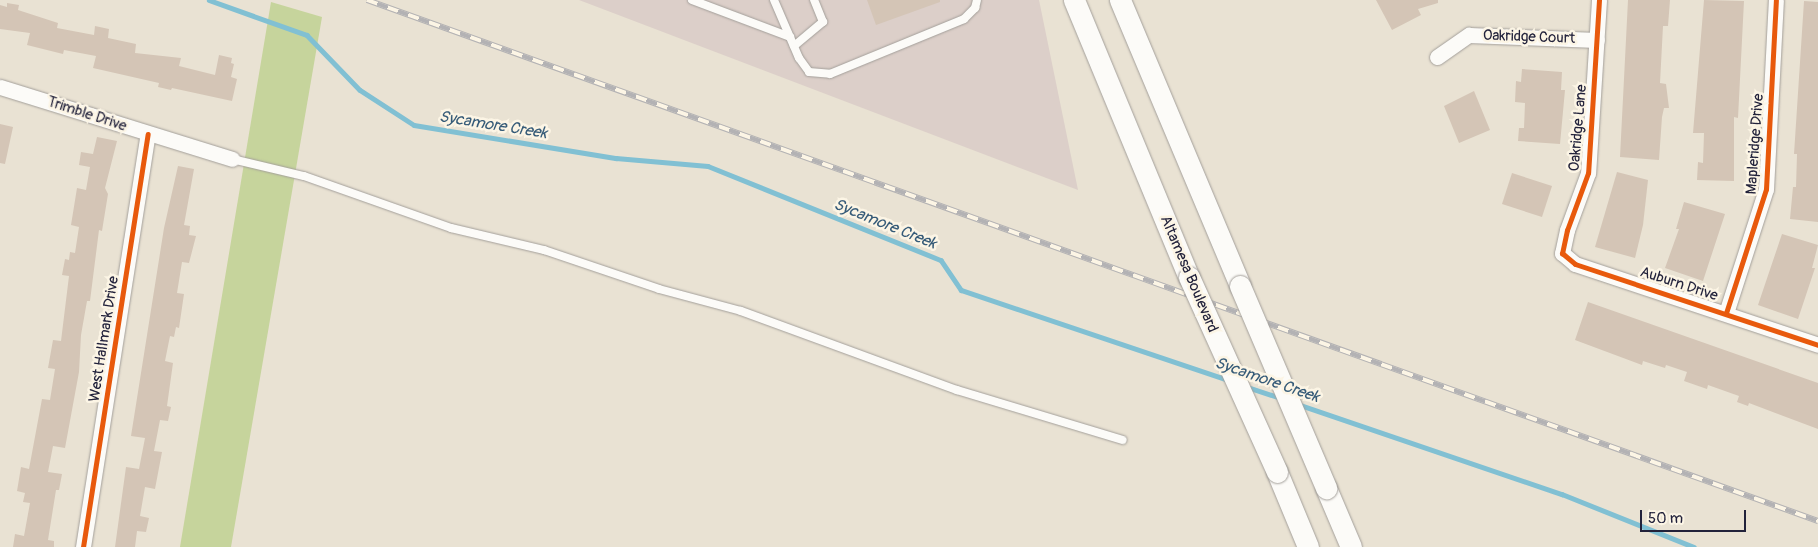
<!DOCTYPE html>
<html>
<head>
<meta charset="utf-8">
<style>
  body { margin:0 }
  #map { position:relative; width:1818px; height:547px; overflow:hidden; background:#e9e2d3; font-family:Pangolin,sans-serif }
  div>[style] { position:absolute }
  [style*='--x'] { left:calc(var(--x)*1px); top:calc(var(--y)*1px); width:calc(var(--w)*1px); rotate:calc(var(--a)*1deg) }
  .industrial>* { inset:0; background:#dccfc9 }
  .green>* { inset:0; background:#c6d49c }
  .stream>* { height:4.5px; margin:-2.25px; padding:0 2.25px; transform-origin:2.25px; border-radius:2.25px; background:#81c0d3 }
  .building>* { inset:0; background:#d4c5b6 }
  .roads { filter:drop-shadow(0 0 1px #a39f9a) drop-shadow(0 0 1px #a39f9a) }
  .service>* { height:8px; margin:-4px; padding:0 4px; transform-origin:4px; border-radius:4px; background:#fcfbf8 }
  .minor>* { height:15px; margin:-7.5px; padding:0 7.5px; transform-origin:7.5px; border-radius:7.5px; background:#fcfbf8 }
  .secondary>* { height:21px; margin:-10.5px; padding:0 10.5px; transform-origin:10.5px; border-radius:10.5px; background:#fcfbf8 }
  .rail>* { height:5.5px; margin-top:-2.75px; transform-origin:0; background:repeating-linear-gradient(90deg,#fcf5e5 0 11px,#b3b2b4 0 22px); box-sizing:border-box; border-block:1px solid #b3b2b4 }
  .bridges { filter:drop-shadow(0 0 1px #a39f9a) drop-shadow(0 0 1px #a39f9a) }
  .secondary-bridge>* { height:21px; margin:-10.5px; padding:0 10.5px; transform-origin:10.5px; border-radius:10.5px; background:#fcfbf8 }
  .cycleway>* { height:5px; margin:-2.5px; padding:0 2.5px; transform-origin:2.5px; border-radius:2.5px; background:#e8590c }
  span { translate:-50% -50%; white-space:nowrap; text-align:center; line-height:1.15; -webkit-text-stroke:5px #fcf5e5; paint-order:stroke }
  .street-label { font-size:15px; color:#22223b }
  .water-label { font-size:16px; color:#365b78; font-style:italic }
  .scale { position:absolute; left:1640px; top:510px; width:106px; height:22px; box-sizing:border-box; border:2px solid #22223b; border-top:0; padding-left:6px; font-size:15px; line-height:18px; white-space:nowrap; color:#22223b; -webkit-text-stroke:4px #fcf5e5; paint-order:stroke }
</style>
</head>
<body>
<div id="map">
  <div class="industrial">
    <div style="clip-path:polygon(579px 0,1039px 0,1078px 190px)"></div>
  </div>
  <div class="green">
    <div style="clip-path:polygon(271px 2px,322px 17px,231px 547px,180px 547px)"></div>
  </div>
  <div class="stream">
    <div style="--x:209;--y:0;--w:104;--a:19.7"></div>
    <div style="--x:307;--y:35;--w:76;--a:46.1"></div>
    <div style="--x:360;--y:90;--w:64;--a:32.9"></div>
    <div style="--x:414;--y:125;--w:205;--a:9.3"></div>
    <div style="--x:616;--y:158;--w:92;--a:5"></div>
    <div style="--x:708;--y:166;--w:251;--a:22"></div>
    <div style="--x:941;--y:260;--w:36;--a:56"></div>
    <div style="--x:961;--y:290;--w:282;--a:18.6"></div>
    <div style="--x:1247;--y:387;--w:35;--a:18"></div>
    <div style="--x:1297;--y:404;--w:280;--a:18.8"></div>
    <div style="--x:1562;--y:494;--w:142;--a:21.9"></div>
  </div>
  <div class="building">
    <div style="clip-path:polygon(867px 0,940px 0,940px 2px,876px 25px)"></div>
    <div style="clip-path:polygon(1376px 0,1438px 0,1438px 3px,1418px 9px,1421px 15px,1392px 30px)"></div>
    <div style="clip-path:polygon(1628px 0,1670px 0,1668px 26px,1663px 26px,1660px 83px,1666px 84px,1669px 108px,1664px 108px,1662px 117px,1659px 160px,1620px 157px)"></div>
    <div style="clip-path:polygon(1704px 0,1744px 1px,1738px 118px,1734px 117px,1734px 181px,1697px 180px,1698px 162px,1703px 163px,1704px 133px,1693px 133px)"></div>
    <div style="clip-path:polygon(1804px 1px,1818px 2px,1818px 222px,1790px 219px,1793px 187px,1796px 187px,1797px 154px,1794px 154px)"></div>
    <div style="clip-path:polygon(7px 3px,19px 5px,18px 10px,58px 23px,57px 28px,94px 35px,95px 26px,109px 29px,108px 38px,136px 44px,135px 53px,181px 58px,179px 66px,215px 75px,219px 55px,232px 58px,231px 63px,234px 64px,231px 77px,237px 79px,232px 101px,172px 88px,171px 90px,158px 87px,159px 83px,93px 68px,96px 56px,64px 50px,63px 54px,27px 45px,30px 33px,0 29px,0 5px,7px 7px)"></div>
    <div style="clip-path:polygon(1522px 69px,1562px 72px,1561px 90px,1565px 90px,1560px 144px,1518px 141px,1519px 128px,1524px 128px,1525px 103px,1515px 102px,1516px 81px,1521px 82px)"></div>
    <div style="clip-path:polygon(1474px 91px,1490px 130px,1459px 143px,1444px 106px)"></div>
    <div style="clip-path:polygon(0 124px,13px 127px,5px 164px,0 163px)"></div>
    <div style="clip-path:polygon(97px 137px,117px 141px,105px 188px,108px 194px,102px 231px,99px 230px,90px 301px,87px 301px,81px 335px,79px 372px,65px 448px,53px 446px,48px 472px,62px 474px,59px 490px,56px 490px,48px 540px,54px 541px,54px 547px,13px 547px,15px 534px,24px 536px,30px 503px,23px 502px,25px 493px,17px 491px,21px 467px,29px 469px,42px 399px,50px 400px,55px 369px,48px 368px,53px 340px,61px 341px,69px 276px,62px 275px,65px 259px,69px 260px,70px 252px,75px 253px,79px 227px,71px 225px,77px 188px,86px 190px,90px 167px,79px 165px,81px 152px,93px 154px)"></div>
    <div style="clip-path:polygon(178px 166px,194px 169px,184px 225px,190px 226px,189px 235px,196px 236px,189px 263px,182px 262px,177px 293px,184px 294px,179px 328px,176px 327px,174px 337px,170px 336px,165px 361px,173px 363px,167px 406px,171px 407px,168px 421px,160px 420px,154px 451px,162px 452px,155px 489px,145px 487px,140px 516px,149px 518px,146px 532px,137px 531px,135px 547px,115px 547px,126px 467px,139px 469px,145px 438px,131px 436px,164px 228px)"></div>
    <div style="clip-path:polygon(1617px 172px,1648px 180px,1643px 225px,1635px 258px,1595px 247px)"></div>
    <div style="clip-path:polygon(1512px 173px,1552px 186px,1542px 217px,1502px 204px)"></div>
    <div style="clip-path:polygon(1684px 202px,1725px 214px,1703px 281px,1665px 268px,1679px 229px,1676px 229px)"></div>
    <div style="clip-path:polygon(1782px 234px,1818px 245px,1812px 268px,1815px 268px,1798px 319px,1758px 305px)"></div>
    <div style="clip-path:polygon(1588px 302px,1818px 383px,1818px 429px,1749px 403px,1748px 406px,1737px 402px,1739px 396px,1708px 385px,1707px 389px,1684px 381px,1687px 372px,1666px 365px,1665px 368px,1643px 361px,1642px 365px,1575px 340px)"></div>
  </div>
  <div class="roads">
    <div class="service">
      <div style="--x:692;--y:0;--w:105;--a:20.7"></div>
      <div style="--x:774;--y:0;--w:63;--a:66.7"></div>
      <div style="--x:799;--y:58;--w:17;--a:54"></div>
      <div style="--x:809;--y:72;--w:21;--a:5"></div>
      <div style="--x:830;--y:74;--w:145;--a:-22.3"></div>
      <div style="--x:964;--y:19;--w:16;--a:-45"></div>
      <div style="--x:975;--y:8;--w:8;--a:-76"></div>
      <div style="--x:794;--y:46;--w:38;--a:-40"></div>
      <div style="--x:823;--y:22;--w:24;--a:-112"></div>
      <div style="--x:232;--y:159;--w:74;--a:13.3"></div>
      <div style="--x:304;--y:176;--w:156;--a:19.5"></div>
      <div style="--x:451;--y:228;--w:96;--a:13.3"></div>
      <div style="--x:544;--y:250;--w:121;--a:18.7"></div>
      <div style="--x:659;--y:289;--w:85;--a:15"></div>
      <div style="--x:741;--y:311;--w:230;--a:20.1"></div>
      <div style="--x:957;--y:390;--w:173;--a:16.8"></div>
    </div>
    <div class="minor">
      <div style="--x:1599;--y:0;--w:173;--a:93.6"></div>
      <div style="--x:1588;--y:173;--w:61;--a:110.2"></div>
      <div style="--x:1567;--y:230;--w:24;--a:102"></div>
      <div style="--x:1562;--y:253;--w:17;--a:40"></div>
      <div style="--x:1575;--y:264;--w:256;--a:18.4"></div>
      <div style="--x:1437;--y:57;--w:39;--a:-35"></div>
      <div style="--x:1469;--y:35;--w:128;--a:2.2"></div>
      <div style="--x:0;--y:87;--w:243;--a:17.2"></div>
      <div style="--x:1726;--y:313;--w:130;--a:-72.1"></div>
      <div style="--x:1766;--y:189;--w:189;--a:-87"></div>
      <div style="--x:83;--y:547;--w:418;--a:-81.1"></div>
    </div>
    <div class="secondary">
      <div style="--x:1074;--y:0;--w:300;--a:67.5"></div>
      <div style="--x:1120;--y:0;--w:310;--a:67.2"></div>
      <div style="--x:1277;--y:472;--w:81;--a:67.5"></div>
      <div style="--x:1326;--y:488;--w:64;--a:67"></div>
    </div>
  </div>
  <div class="rail">
    <div style="--x:367;--y:0;--w:1542;--a:19.75"></div>
  </div>
  <div class="bridges">
    <div class="secondary-bridge">
      <div style="--x:1189;--y:277;--w:214;--a:65.7"></div>
      <div style="--x:1240;--y:286;--w:220;--a:66.9"></div>
    </div>
  </div>
  <div class="cycleway">
    <div style="--x:1599;--y:0;--w:173;--a:93.6"></div>
    <div style="--x:1588;--y:173;--w:61;--a:110.2"></div>
    <div style="--x:1567;--y:230;--w:24;--a:102"></div>
    <div style="--x:1562;--y:253;--w:17;--a:40"></div>
    <div style="--x:1575;--y:264;--w:256;--a:18.4"></div>
    <div style="--x:1726;--y:313;--w:130;--a:-72.1"></div>
    <div style="--x:1766;--y:189;--w:189;--a:-87"></div>
    <div style="--x:83;--y:547;--w:418;--a:-81.1"></div>
  </div>
  <div class="street-label">
    <span style="left:1529px;top:37px;rotate:2deg">Oakridge Court</span>
    <span style="left:87px;top:114px;rotate:18deg">Trimble Drive</span>
    <span style="left:1578px;top:128px;rotate:-85deg">Oakridge Lane</span>
    <span style="left:1755px;top:144px;rotate:-86deg">Mapleridge Drive</span>
    <span style="left:1189px;top:274px;rotate:67deg">Altamesa Boulevard</span>
    <span style="left:1679px;top:284px;rotate:18deg">Auburn Drive</span>
    <span style="left:104px;top:339px;rotate:-81deg">West Hallmark Drive</span>
  </div>
  <div class="water-label">
    <span style="left:493px;top:125px;rotate:9deg">Sycamore Creek</span>
    <span style="left:885px;top:224px;rotate:22deg">Sycamore Creek</span>
    <span style="left:1267px;top:380px;rotate:19deg">Sycamore Creek</span>
  </div>
  <div class="scale">50 m</div>
</div>
</body>
</html>
